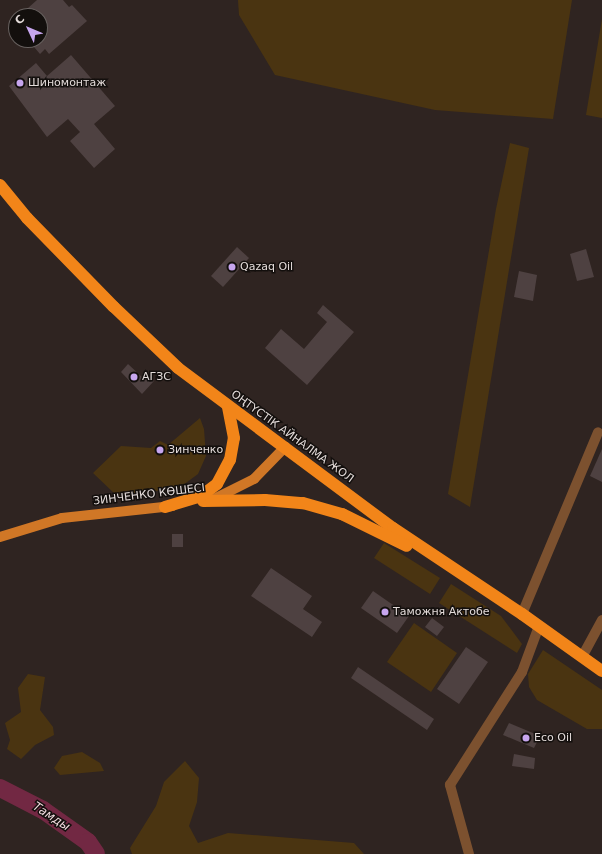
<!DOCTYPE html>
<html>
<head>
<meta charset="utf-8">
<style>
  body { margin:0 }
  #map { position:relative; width:602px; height:854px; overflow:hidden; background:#2f2421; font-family:"DejaVu Sans",sans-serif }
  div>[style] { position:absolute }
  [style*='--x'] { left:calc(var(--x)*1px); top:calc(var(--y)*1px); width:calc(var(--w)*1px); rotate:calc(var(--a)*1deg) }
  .green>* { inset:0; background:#4a3411 }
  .river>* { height:18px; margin:-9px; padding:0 9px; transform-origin:9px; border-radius:9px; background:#722843 }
  .building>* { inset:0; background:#4e4141 }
  .minor>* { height:10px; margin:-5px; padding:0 5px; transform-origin:5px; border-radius:5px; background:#7c512f }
  .major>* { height:10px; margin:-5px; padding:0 5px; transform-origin:5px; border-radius:5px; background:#d07726 }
  .highway>* { height:12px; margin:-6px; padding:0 6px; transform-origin:6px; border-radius:6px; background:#f28519 }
  .dots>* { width:11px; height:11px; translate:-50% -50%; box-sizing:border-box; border:2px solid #130f0d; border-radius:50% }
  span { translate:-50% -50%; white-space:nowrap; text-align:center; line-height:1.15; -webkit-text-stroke:3px #130f0d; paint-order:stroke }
  .poi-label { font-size:11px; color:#e4dcda }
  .left { translate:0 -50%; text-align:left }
  .street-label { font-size:11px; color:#e4dcda }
  .water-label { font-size:12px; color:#f4dce1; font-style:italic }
  .north { position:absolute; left:8px; top:8px; width:40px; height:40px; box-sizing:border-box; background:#130f0d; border:1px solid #67615f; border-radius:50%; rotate:314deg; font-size:11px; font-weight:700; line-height:16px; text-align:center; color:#e4dcda }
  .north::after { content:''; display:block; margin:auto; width:14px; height:18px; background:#c7a6ef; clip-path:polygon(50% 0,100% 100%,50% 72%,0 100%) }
</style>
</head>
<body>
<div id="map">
  <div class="green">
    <div style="clip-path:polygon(238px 0,572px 0,553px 119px,435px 110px,275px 75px,239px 15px)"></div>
    <div style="clip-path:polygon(602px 19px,602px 118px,586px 115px)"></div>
    <div style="clip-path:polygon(510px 143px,529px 148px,470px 507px,448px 494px,496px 209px)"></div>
    <div style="clip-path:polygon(200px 418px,204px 429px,206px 456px,198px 474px,179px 488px,117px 496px,93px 473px,121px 446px,151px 448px,160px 441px,168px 445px)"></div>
    <div style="clip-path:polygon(384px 543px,440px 578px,430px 594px,374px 558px)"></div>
    <div style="clip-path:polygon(451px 584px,501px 616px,522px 644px,517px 653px,439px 603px)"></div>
    <div style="clip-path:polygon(414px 623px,457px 653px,431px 692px,387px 662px)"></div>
    <div style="clip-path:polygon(543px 650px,602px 690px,602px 729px,587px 729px,537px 700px,529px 687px,528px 674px)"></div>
    <div style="clip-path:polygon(28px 674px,45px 677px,40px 710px,53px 727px,54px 735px,35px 745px,21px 759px,7px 749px,10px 740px,5px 723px,21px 712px,18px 688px)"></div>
    <div style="clip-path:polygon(82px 752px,100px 763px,104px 771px,60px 775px,54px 768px,62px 756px)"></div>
    <div style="clip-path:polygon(185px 761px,199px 778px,197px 802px,189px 826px,198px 843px,228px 833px,354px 843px,364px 854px,132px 854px,130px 848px,156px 806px,164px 782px)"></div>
  </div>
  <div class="river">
    <div style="--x:0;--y:788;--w:48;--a:27.1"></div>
    <div style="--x:43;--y:810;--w:55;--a:35.4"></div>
    <div style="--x:88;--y:842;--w:14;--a:56"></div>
  </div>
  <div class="building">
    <div style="clip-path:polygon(37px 0,63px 0,69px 7px,72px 5px,87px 21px,49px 54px,45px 49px,40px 54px,34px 47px,40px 41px,40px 16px,19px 16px)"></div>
    <div style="clip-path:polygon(71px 55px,115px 106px,94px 124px,115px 149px,94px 168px,70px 141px,80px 132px,68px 119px,47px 137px,9px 86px,36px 63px,47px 76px)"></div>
    <div style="clip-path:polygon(237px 247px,249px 258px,223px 287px,211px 276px)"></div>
    <div style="clip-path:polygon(586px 249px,594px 277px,577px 281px,570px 254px)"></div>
    <div style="clip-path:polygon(519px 271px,537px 275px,533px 301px,514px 297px)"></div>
    <div style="clip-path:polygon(323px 305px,354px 332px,307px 385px,265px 348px,281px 329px,304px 349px,327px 322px,317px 313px)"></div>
    <div style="clip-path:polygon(128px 364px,143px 378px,146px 375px,154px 381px,142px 394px,121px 372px)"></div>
    <div style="clip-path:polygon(602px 449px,602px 482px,590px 476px)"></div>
    <div style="clip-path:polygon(172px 534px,183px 534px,183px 547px,172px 547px)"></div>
    <div style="clip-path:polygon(271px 568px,312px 596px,303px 609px,322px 622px,312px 637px,251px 596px)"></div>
    <div style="clip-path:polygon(373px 591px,409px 616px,397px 633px,361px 608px)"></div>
    <div style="clip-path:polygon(432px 618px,444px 627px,437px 636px,425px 627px)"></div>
    <div style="clip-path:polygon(466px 647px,488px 662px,459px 704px,437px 689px)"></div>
    <div style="clip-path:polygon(358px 667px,434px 719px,427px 730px,351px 678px)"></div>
    <div style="clip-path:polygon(509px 723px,540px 736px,534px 748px,503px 735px)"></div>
    <div style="clip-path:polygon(514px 754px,535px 758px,534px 769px,512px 766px)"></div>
  </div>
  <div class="minor">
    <div style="--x:522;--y:614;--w:197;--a:-67.3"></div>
    <div style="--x:582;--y:657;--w:42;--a:-61.6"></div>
    <div style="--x:469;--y:854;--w:72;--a:-105.4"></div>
    <div style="--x:450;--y:785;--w:134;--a:-57.5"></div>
    <div style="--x:522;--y:672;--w:49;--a:-69.7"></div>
  </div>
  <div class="major">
    <div style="--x:214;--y:499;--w:45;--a:-26.6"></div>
    <div style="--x:254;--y:479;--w:45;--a:-45.9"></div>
    <div style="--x:0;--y:537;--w:65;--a:-17"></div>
    <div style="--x:62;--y:518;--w:111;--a:-6.2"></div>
  </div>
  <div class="highway">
    <div style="--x:0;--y:185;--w:43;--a:50.7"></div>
    <div style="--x:27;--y:218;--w:124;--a:45.7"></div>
    <div style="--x:114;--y:307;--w:88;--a:43.6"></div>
    <div style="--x:178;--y:368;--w:268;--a:36.7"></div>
    <div style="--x:393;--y:528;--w:155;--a:33.7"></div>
    <div style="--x:522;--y:614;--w:98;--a:35.5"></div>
    <div style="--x:203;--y:501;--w:62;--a:-0.9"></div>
    <div style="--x:265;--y:500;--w:38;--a:5"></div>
    <div style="--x:303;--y:503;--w:41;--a:15.8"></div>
    <div style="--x:342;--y:514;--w:72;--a:26.2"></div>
    <div style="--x:165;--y:507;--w:38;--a:-17"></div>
    <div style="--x:201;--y:496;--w:20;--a:-37"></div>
    <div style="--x:217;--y:484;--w:27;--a:-62"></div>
    <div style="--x:230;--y:460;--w:22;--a:-80"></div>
    <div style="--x:234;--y:438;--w:33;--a:-101"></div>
  </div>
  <div class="dots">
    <div style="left:20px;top:83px;background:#c7a6ef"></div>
    <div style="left:232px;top:267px;background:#c7a6ef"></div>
    <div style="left:134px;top:377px;background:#c7a6ef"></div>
    <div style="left:160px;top:450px;background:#c7a6ef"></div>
    <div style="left:385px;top:612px;background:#c7a6ef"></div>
    <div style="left:526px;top:738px;background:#c7a6ef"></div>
  </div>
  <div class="poi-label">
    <span class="left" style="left:28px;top:83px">Шиномонтаж</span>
    <span class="left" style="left:240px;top:267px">Qazaq Oil</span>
    <span class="left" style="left:142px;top:377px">АГЗС</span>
    <span class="left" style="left:168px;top:450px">Зинченко</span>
    <span class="left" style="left:393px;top:612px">Таможня Актобе</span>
    <span class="left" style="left:534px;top:738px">Eco Oil</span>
  </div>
  <div class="street-label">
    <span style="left:292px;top:437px;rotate:36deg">ОҢТҮСТІК АЙНАЛМА ЖОЛ</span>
    <span style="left:149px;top:495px;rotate:-7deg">ЗИНЧЕНКО КӨШЕСІ</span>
  </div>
  <div class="water-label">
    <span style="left:51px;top:817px;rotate:33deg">Тамды</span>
  </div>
  <div class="north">С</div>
</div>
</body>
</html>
